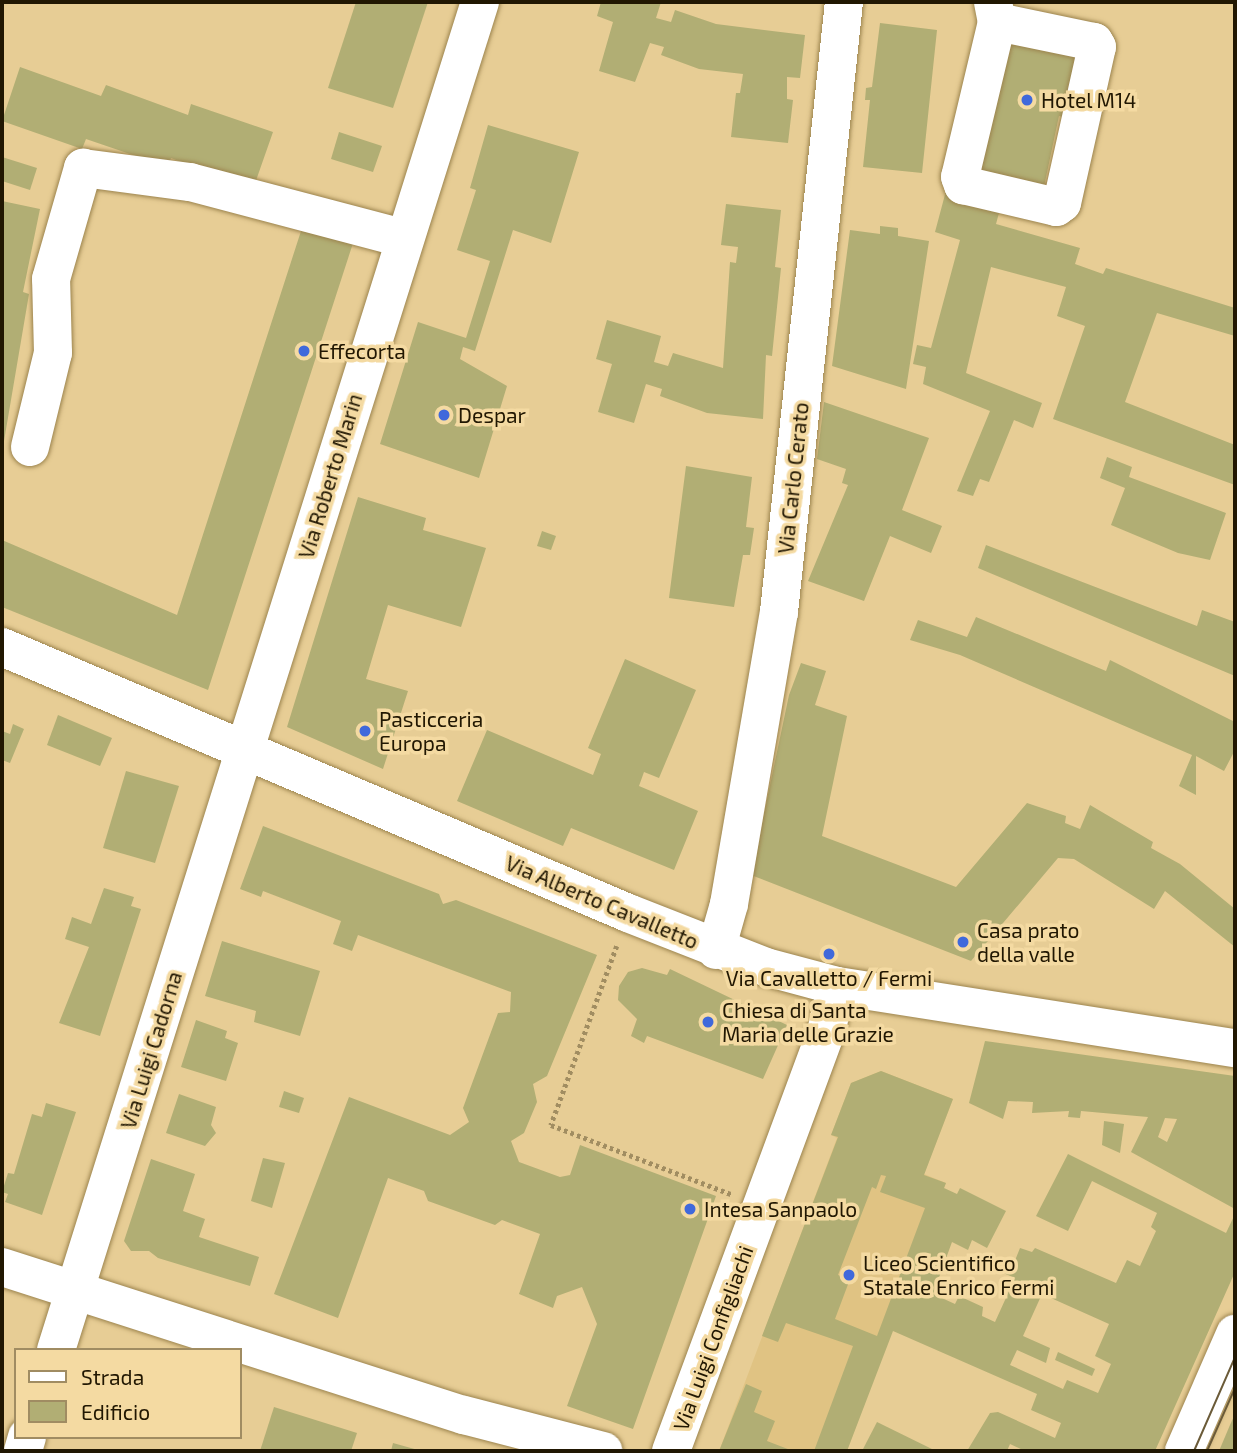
<!DOCTYPE html>
<html>
<head>
<meta charset="utf-8">
<style>
  body { margin:0 }
  #map { position:relative; width:1237px; height:1453px; overflow:hidden; background:#e7cd95; font-family:"Exo 2",sans-serif }
  div>[style] { position:absolute }
  [style*='--x'] { left:calc(var(--x)*1px); top:calc(var(--y)*1px); width:calc(var(--w)*1px); rotate:calc(var(--a)*1deg) }
  .built>* { inset:0; background:#e0c383 }
  .building>* { inset:0; background:#b1ae74 }
  .path>* { height:4.5px; margin-top:-2.25px; transform-origin:0; background:repeating-linear-gradient(90deg,#a18d61 0 3.5px,transparent 0 7px) }
  .roads { filter:drop-shadow(0 0 2px #9c844e) drop-shadow(0 0 2px #9c844e) }
  .minor>* { height:38px; margin:-19px; padding:0 19px; transform-origin:19px; border-radius:19px; background:#fff }
  .tram>* { height:2px; margin:-1px; padding:0 1px; transform-origin:1px; border-radius:1px; background:#6b5b39 }
  .dots>* { width:19px; height:19px; translate:-50% -50%; box-sizing:border-box; border:4px solid #f4daa2; border-radius:50% }
  span { translate:-50% -50%; white-space:nowrap; text-align:center; line-height:1.15; -webkit-text-stroke:7px #f4daa2; paint-order:stroke }
  .poi-label { font-size:21px; color:#211702 }
  .left { translate:0 -50%; text-align:left }
  .street-label { font-size:21px; color:#211702 }
  .frame { position:absolute; inset:0; border:4px solid #211702; pointer-events:none }
  .legend { position:absolute; left:14px; top:1348px; width:228px; height:91px; box-sizing:border-box; background:#f4daa2; border:2px solid #a08c62; margin:0; padding:9px 12px; list-style:none; font-size:21px; color:#211702 }
  .legend li { display:flex; align-items:center; gap:14px; height:35px }
  .legend b { width:35px; border:2px solid #a08c62 }
</style>
</head>
<body>
<div id="map">
  <div class="built">
    <div style="clip-path:polygon(881px 1071px,953px 1099px,924px 1174px,946px 1183px,847px 1451px,719px 1451px,837px 1138px,831px 1135px,851px 1083px)"></div>
  </div>
  <div class="building">
    <div style="clip-path:polygon(356px 2px,428px 2px,393px 108px,328px 88px)"></div>
    <div style="clip-path:polygon(601px 2px,661px 2px,656px 18px,671px 22px,675px 10px,716px 24px,805px 35px,800px 78px,787px 77px,787px 99px,793px 100px,788px 143px,731px 137px,736px 93px,740px 93px,743px 74px,699px 69px,661px 55px,664px 47px,650px 43px,635px 82px,599px 71px,613px 22px,597px 16px)"></div>
    <div style="clip-path:polygon(880px 23px,937px 30px,922px 173px,863px 167px,870px 100px,865px 100px,866px 88px,872px 87px)"></div>
    <div style="clip-path:polygon(1005px 34px,1081px 50px,1067px 118px,1059px 116px,1042px 196px,967px 181px)"></div>
    <div style="clip-path:polygon(20px 67px,101px 96px,106px 85px,188px 115px,191px 104px,273px 132px,253px 189px,171px 158px,168px 167px,86px 139px,82px 149px,2px 121px)"></div>
    <div style="clip-path:polygon(488px 125px,579px 152px,551px 243px,513px 230px,475px 351px,463px 347px,460px 359px,507px 386px,479px 478px,380px 444px,418px 322px,466px 338px,490px 261px,457px 250px,476px 190px,470px 188px)"></div>
    <div style="clip-path:polygon(339px 132px,382px 146px,373px 172px,331px 159px)"></div>
    <div style="clip-path:polygon(2px 157px,37px 168px,30px 190px,2px 181px)"></div>
    <div style="clip-path:polygon(947px 187px,1002px 202px,996px 224px,1080px 248px,1075px 264px,1103px 274px,1106px 268px,1235px 308px,1235px 336px,1157px 313px,1125px 402px,1235px 445px,1235px 485px,1053px 419px,1085px 326px,1057px 316px,1066px 287px,991px 267px,966px 373px,1042px 403px,1033px 428px,1014px 420px,989px 482px,980px 479px,973px 496px,957px 491px,990px 411px,923px 384px,926px 367px,913px 364px,917px 345px,931px 348px,960px 240px,935px 232px)"></div>
    <div style="clip-path:polygon(2px 201px,40px 209px,23px 292px,29px 294px,3px 447px)"></div>
    <div style="clip-path:polygon(726px 204px,781px 210px,775px 267px,781px 268px,772px 356px,766px 355px,763px 419px,707px 413px,660px 396px,662px 389px,646px 384px,634px 423px,598px 412px,612px 364px,596px 359px,607px 320px,661px 336px,654px 362px,668px 366px,673px 353px,723px 368px,730px 262px,736px 263px,738px 247px,721px 245px)"></div>
    <div style="clip-path:polygon(880px 226px,898px 228px,898px 236px,929px 241px,906px 389px,832px 366px,850px 230px,880px 234px)"></div>
    <div style="clip-path:polygon(301px 231px,354px 240px,208px 690px,2px 607px,2px 540px,177px 615px)"></div>
    <div style="clip-path:polygon(824px 402px,929px 438px,902px 510px,942px 526px,931px 553px,890px 536px,864px 601px,808px 581px,848px 485px,842px 483px,846px 469px,817px 459px)"></div>
    <div style="clip-path:polygon(1107px 457px,1132px 467px,1129px 477px,1226px 513px,1210px 560px,1178px 553px,1111px 525px,1125px 488px,1100px 478px)"></div>
    <div style="clip-path:polygon(686px 466px,752px 477px,746px 527px,754px 528px,750px 555px,743px 555px,734px 607px,669px 598px)"></div>
    <div style="clip-path:polygon(358px 497px,426px 518px,423px 530px,486px 548px,461px 627px,388px 605px,366px 679px,408px 691px,383px 769px,287px 727px)"></div>
    <div style="clip-path:polygon(542px 531px,556px 536px,551px 550px,537px 546px)"></div>
    <div style="clip-path:polygon(986px 545px,1197px 626px,1202px 610px,1235px 622px,1235px 676px,978px 568px)"></div>
    <div style="clip-path:polygon(976px 617px,1106px 671px,1110px 660px,1235px 722px,1235px 750px,1224px 771px,1196px 756px,1196px 795px,1179px 786px,1192px 755px,960px 655px,910px 640px,918px 620px,967px 637px)"></div>
    <div style="clip-path:polygon(625px 659px,696px 690px,659px 778px,644px 772px,639px 786px,698px 811px,674px 870px,571px 828px,563px 846px,457px 801px,487px 730px,593px 775px,601px 754px,588px 748px)"></div>
    <div style="clip-path:polygon(801px 663px,826px 671px,815px 705px,847px 716px,822px 836px,956px 887px,1027px 803px,1066px 816px,1065px 823px,1080px 829px,1090px 805px,1153px 842px,1151px 848px,1180px 864px,1235px 909px,1235px 947px,1165px 891px,1154px 909px,1074px 859px,1058px 858px,971px 961px,751px 875px,789px 695px)"></div>
    <div style="clip-path:polygon(58px 715px,112px 738px,100px 766px,47px 745px)"></div>
    <div style="clip-path:polygon(13px 724px,24px 729px,10px 763px,2px 760px,2px 731px,10px 734px)"></div>
    <div style="clip-path:polygon(126px 771px,179px 786px,155px 863px,103px 848px)"></div>
    <div style="clip-path:polygon(263px 826px,439px 894px,443px 904px,456px 900px,597px 955px,547px 1076px,533px 1084px,537px 1102px,524px 1133px,511px 1141px,519px 1162px,560px 1177px,570px 1175px,580px 1145px,716px 1196px,633px 1429px,567px 1406px,597px 1324px,582px 1287px,557px 1296px,553px 1308px,519px 1294px,540px 1234px,502px 1220px,495px 1225px,428px 1201px,424px 1191px,388px 1178px,338px 1318px,274px 1294px,349px 1097px,450px 1135px,469px 1122px,463px 1108px,498px 1013px,510px 1012px,511px 992px,358px 935px,352px 951px,333px 944px,341px 921px,263px 891px,261px 897px,240px 889px)"></div>
    <div style="clip-path:polygon(104px 888px,134px 897px,131px 906px,141px 909px,100px 1036px,59px 1023px,89px 947px,65px 939px,72px 917px,91px 924px)"></div>
    <div style="clip-path:polygon(222px 941px,320px 971px,300px 1036px,254px 1022px,256px 1011px,205px 996px)"></div>
    <div style="clip-path:polygon(642px 968px,667px 975px,670px 969px,787px 1025px,763px 1079px,647px 1036px,644px 1043px,631px 1036px,637px 1019px,618px 1000px,619px 986px,628px 972px)"></div>
    <div style="clip-path:polygon(196px 1020px,227px 1031px,225px 1038px,238px 1043px,226px 1081px,181px 1067px)"></div>
    <div style="clip-path:polygon(evenodd,985px 1041px,1235px 1076px,1235px 1209px,1131px 1152px,1148px 1117px,1081px 1111px,1080px 1118px,1068px 1117px,1069px 1111px,1032px 1113px,1033px 1102px,1008px 1101px,1003px 1119px,969px 1103px,985px 1041px,1165px 1118px,1177px 1119px,1167px 1142px,1158px 1137px,1165px 1118px)"></div>
    <div style="clip-path:polygon(evenodd,881px 1071px,953px 1099px,924px 1175px,946px 1183px,944px 1188px,957px 1194px,960px 1188px,1006px 1211px,987px 1248px,972px 1240px,968px 1250px,952px 1242px,933px 1294px,955px 1304px,959px 1296px,983px 1307px,982px 1316px,995px 1322px,1015px 1278px,1001px 1272px,1007px 1259px,1014px 1263px,1020px 1248px,1032px 1252px,1035px 1248px,1116px 1283px,1127px 1260px,1140px 1266px,1156px 1231px,1151px 1227px,1157px 1213px,1092px 1181px,1068px 1231px,1036px 1216px,1068px 1154px,1226px 1233px,1235px 1214px,1235px 1272px,1155px 1451px,1025px 1451px,1010px 1444px,1007px 1451px,967px 1451px,990px 1413px,998px 1412px,1055px 1438px,1061px 1423px,1031px 1410px,1037px 1394px,893px 1331px,847px 1451px,814px 1451px,853px 1346px,786px 1323px,778px 1342px,762px 1336px,838px 1137px,831px 1135px,851px 1083px,881px 1071px,881px 1175px,886px 1176px,880px 1192px,925px 1208px,877px 1336px,835px 1319px,850px 1279px,838px 1275px,872px 1187px,876px 1189px,881px 1175px,881px 1071px,1042px 1294px,1109px 1324px,1095px 1356px,1111px 1364px,1098px 1393px,1067px 1380px,1063px 1389px,1010px 1365px,1017px 1350px,1046px 1363px,1050px 1348px,1023px 1336px,1042px 1294px)"></div>
    <div style="clip-path:polygon(284px 1091px,304px 1098px,299px 1113px,279px 1107px)"></div>
    <div style="clip-path:polygon(179px 1094px,216px 1107px,211px 1125px,216px 1133px,205px 1146px,166px 1133px)"></div>
    <div style="clip-path:polygon(46px 1103px,76px 1112px,42px 1215px,5px 1202px,8px 1194px,2px 1192px,8px 1173px,14px 1174px,32px 1114px,42px 1117px)"></div>
    <div style="clip-path:polygon(1104px 1121px,1124px 1124px,1120px 1153px,1102px 1145px)"></div>
    <div style="clip-path:polygon(263px 1158px,285px 1163px,272px 1208px,251px 1201px)"></div>
    <div style="clip-path:polygon(151px 1159px,195px 1174px,183px 1211px,205px 1219px,199px 1237px,259px 1257px,250px 1286px,158px 1258px,149px 1251px,131px 1251px,124px 1241px)"></div>
    <div style="clip-path:polygon(1058px 1352px,1095px 1369px,1092px 1376px,1055px 1360px)"></div>
    <div style="clip-path:polygon(746px 1384px,762px 1391px,754px 1412px,775px 1421px,767px 1441px,793px 1451px,719px 1451px)"></div>
    <div style="clip-path:polygon(274px 1407px,357px 1433px,351px 1451px,260px 1451px)"></div>
    <div style="clip-path:polygon(1235px 1414px,1235px 1451px,1219px 1451px,1230px 1425px)"></div>
    <div style="clip-path:polygon(877px 1422px,936px 1451px,862px 1451px)"></div>
    <div style="clip-path:polygon(393px 1443px,418px 1450px,418px 1451px,391px 1451px)"></div>
  </div>
  <div class="path">
    <div style="--x:617;--y:946;--w:191;--a:110.2"></div>
    <div style="--x:551;--y:1125;--w:193;--a:21"></div>
  </div>
  <div class="roads">
    <div class="minor">
      <div style="--x:993;--y:2;--w:20;--a:79"></div>
      <div style="--x:997;--y:22;--w:159;--a:103.4"></div>
      <div style="--x:960;--y:177;--w:9;--a:69"></div>
      <div style="--x:963;--y:185;--w:96;--a:13.3"></div>
      <div style="--x:1056;--y:207;--w:7;--a:-34"></div>
      <div style="--x:1062;--y:203;--w:160;--a:-77.4"></div>
      <div style="--x:1097;--y:47;--w:6;--a:-121"></div>
      <div style="--x:1094;--y:42;--w:99;--a:-168.3"></div>
      <div style="--x:30;--y:447;--w:97;--a:-76.3"></div>
      <div style="--x:53;--y:353;--w:74;--a:-91.5"></div>
      <div style="--x:51;--y:279;--w:116;--a:-73.9"></div>
      <div style="--x:83;--y:168;--w:108;--a:7.5"></div>
      <div style="--x:190;--y:182;--w:222;--a:14.8"></div>
      <div style="--x:2;--y:647;--w:680;--a:23.02"></div>
      <div style="--x:628;--y:913;--w:148;--a:21.4"></div>
      <div style="--x:766;--y:967;--w:73;--a:15"></div>
      <div style="--x:837;--y:986;--w:403;--a:8.9"></div>
      <div style="--x:716;--y:950;--w:48;--a:-74.2"></div>
      <div style="--x:729;--y:904;--w:296;--a:-80.3"></div>
      <div style="--x:779;--y:612;--w:613;--a:-83.92"></div>
      <div style="--x:2;--y:1267;--w:485;--a:17.8"></div>
      <div style="--x:464;--y:1415;--w:144;--a:14.5"></div>
      <div style="--x:56;--y:1350;--w:1413;--a:-72.54"></div>
      <div style="--x:23;--y:1451;--w:15;--a:-74"></div>
      <div style="--x:671;--y:1451;--w:447;--a:-69.7"></div>
      <div style="--x:826;--y:1032;--w:47;--a:-76.6"></div>
      <div style="--x:1184;--y:1451;--w:128;--a:-66.4"></div>
    </div>
  </div>
  <div class="tram">
    <div style="--x:1194;--y:1451;--w:103;--a:-66.4"></div>
    <div style="--x:1207;--y:1451;--w:69;--a:-66"></div>
  </div>
  <div class="dots">
    <div style="left:1027px;top:100px;background:#4069db"></div>
    <div style="left:304px;top:351px;background:#4069db"></div>
    <div style="left:444px;top:415px;background:#4069db"></div>
    <div style="left:365px;top:731px;background:#4069db"></div>
    <div style="left:963px;top:942px;background:#4069db"></div>
    <div style="left:829px;top:954px;background:#4069db"></div>
    <div style="left:708px;top:1022px;background:#4069db"></div>
    <div style="left:690px;top:1209px;background:#4069db"></div>
    <div style="left:849px;top:1275px;background:#4069db"></div>
  </div>
  <div class="poi-label">
    <span class="left" style="left:1041px;top:100px">Hotel M14</span>
    <span class="left" style="left:318px;top:351px">Effecorta</span>
    <span class="left" style="left:458px;top:415px">Despar</span>
    <span class="left" style="left:379px;top:731px">Pasticceria<br>Europa</span>
    <span class="left" style="left:977px;top:942px">Casa prato<br>della valle</span>
    <span style="left:829px;top:978px">Via Cavalletto / Fermi</span>
    <span class="left" style="left:722px;top:1022px">Chiesa di Santa<br>Maria delle Grazie</span>
    <span class="left" style="left:704px;top:1209px">Intesa Sanpaolo</span>
    <span class="left" style="left:863px;top:1275px">Liceo Scientifico<br>Statale Enrico Fermi</span>
  </div>
  <div class="street-label">
    <span style="left:330px;top:476px;rotate:-73deg">Via Roberto Marin</span>
    <span style="left:793px;top:478px;rotate:-84deg">Via Carlo Cerato</span>
    <span style="left:602px;top:902px;rotate:23deg">Via Alberto Cavalletto</span>
    <span style="left:151px;top:1050px;rotate:-73deg">Via Luigi Cadorna</span>
    <span style="left:713px;top:1338px;rotate:-70deg">Via Luigi Configliachi</span>
  </div>
  <div class="frame"></div>
  <ul class="legend">
  <li><b style="height:9px;background:#fff"></b>Strada</li>
  <li><b style="height:19px;background:#b1ae74"></b>Edificio</li>
  </ul>
</div>
</body>
</html>
